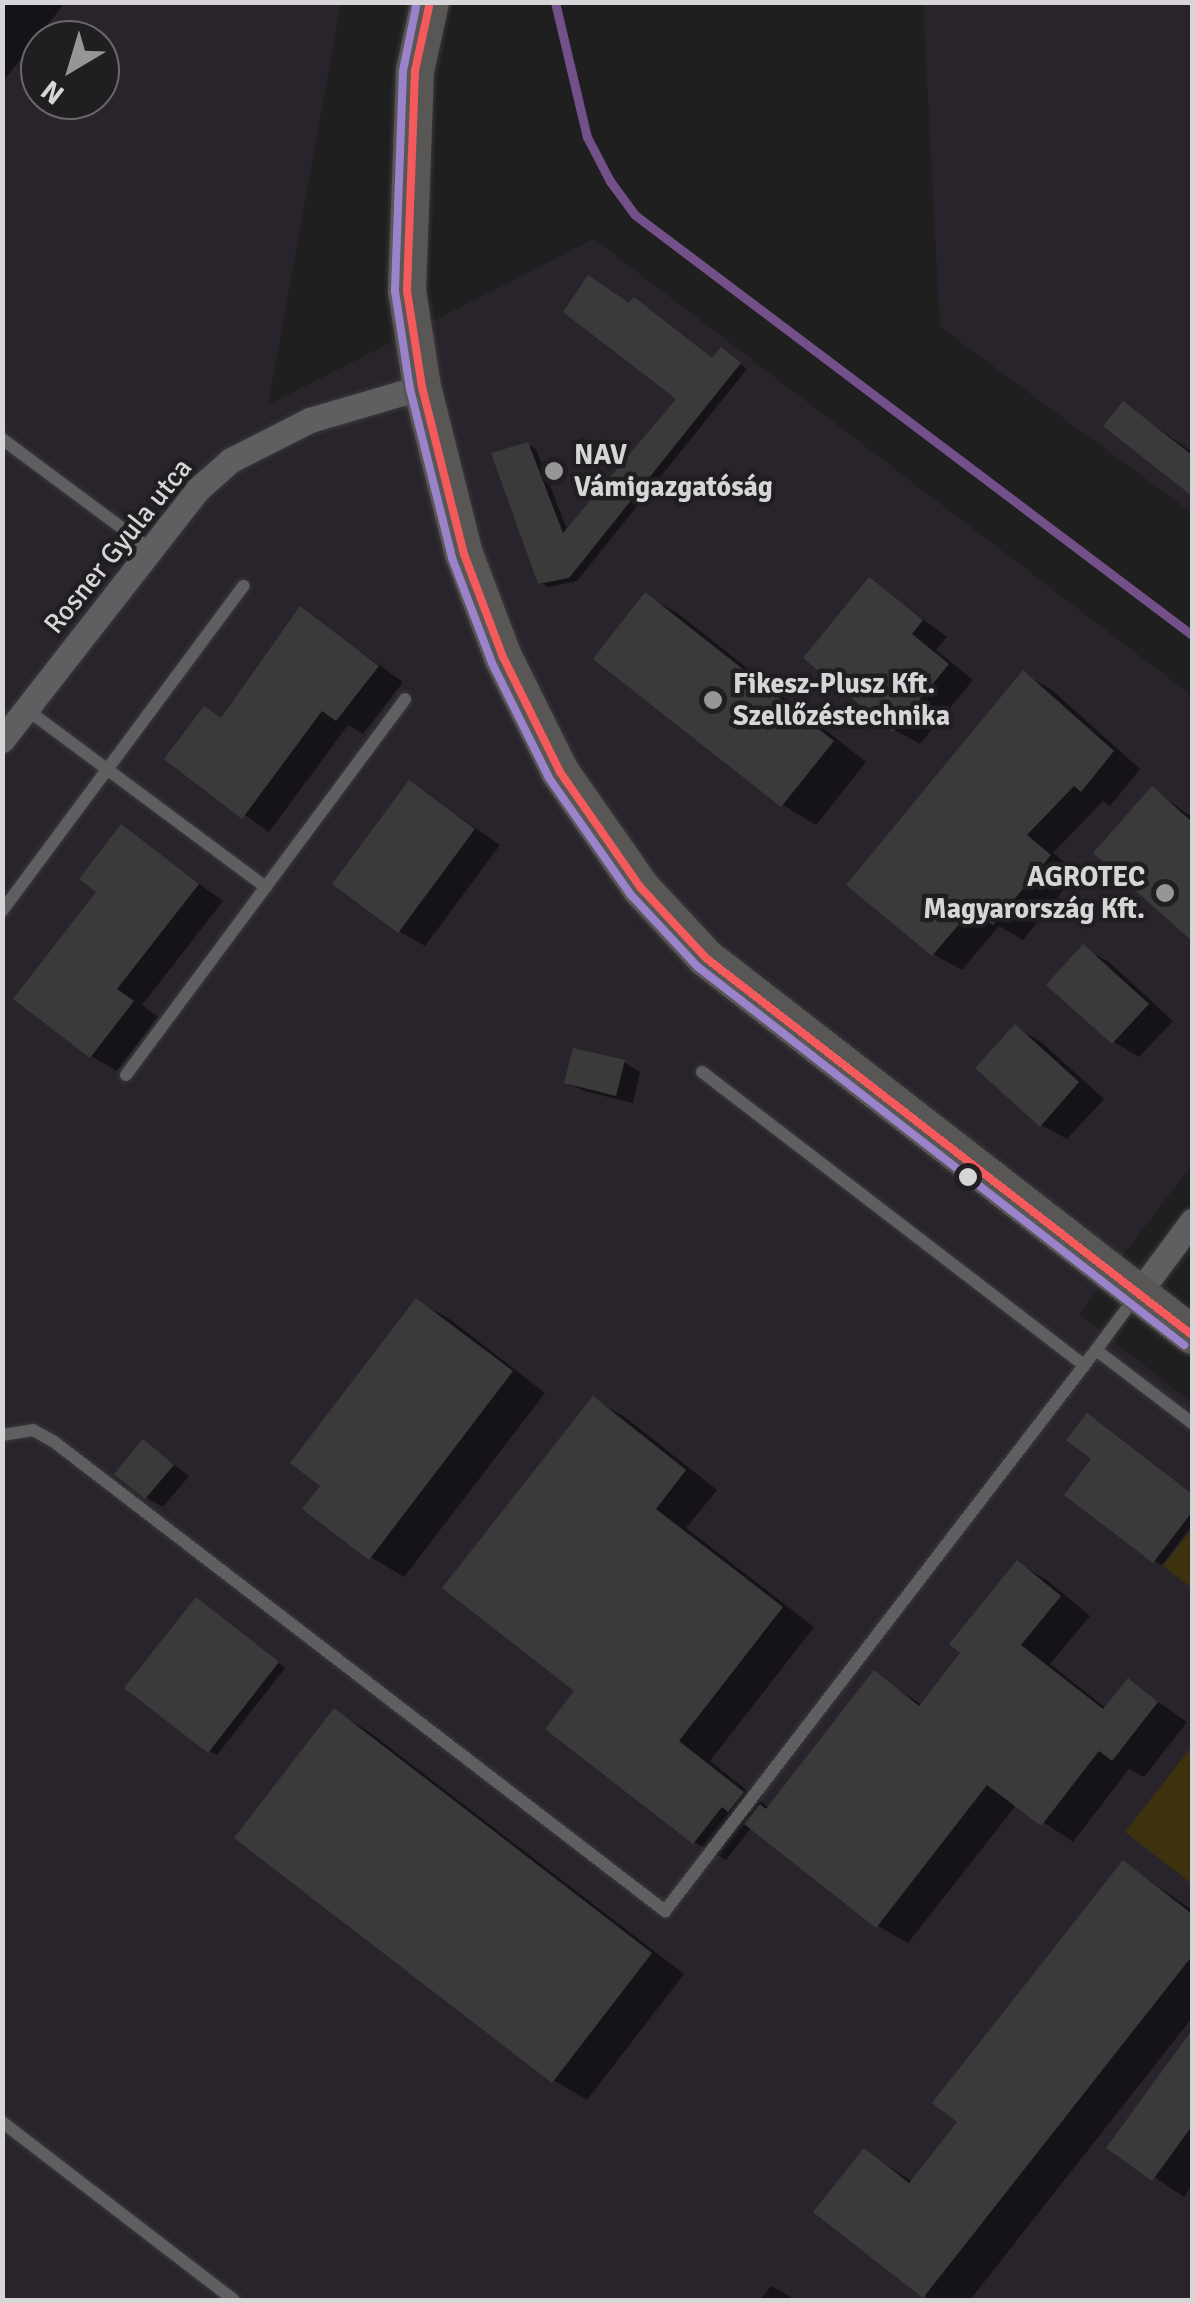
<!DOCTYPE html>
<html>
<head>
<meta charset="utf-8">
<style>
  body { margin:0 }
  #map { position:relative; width:1195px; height:2303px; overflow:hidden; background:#201f20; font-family:Signika,sans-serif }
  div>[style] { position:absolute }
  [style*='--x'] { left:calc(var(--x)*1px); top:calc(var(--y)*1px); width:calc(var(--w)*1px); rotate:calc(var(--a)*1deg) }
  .built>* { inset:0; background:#29242c }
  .green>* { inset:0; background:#3e310e }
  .shadow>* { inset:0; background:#0007 }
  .stream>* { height:9px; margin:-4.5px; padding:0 4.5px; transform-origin:4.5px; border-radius:4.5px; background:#74508a }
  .building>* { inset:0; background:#3b3a3b }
  .roads { filter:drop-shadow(0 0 2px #3a3a3b) drop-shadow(0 0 2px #3a3a3b) }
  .lane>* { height:12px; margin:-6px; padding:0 6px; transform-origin:6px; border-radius:6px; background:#5f5e60 }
  .street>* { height:25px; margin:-12.5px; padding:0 12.5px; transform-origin:12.5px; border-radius:12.5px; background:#5f5e60 }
  .secondary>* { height:38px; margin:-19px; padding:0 19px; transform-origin:19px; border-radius:19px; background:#595755 }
  .bus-1>* { height:8px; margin:-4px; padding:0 4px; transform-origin:4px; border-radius:4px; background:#f45a5c }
  .bus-2>* { height:8px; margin:-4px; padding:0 4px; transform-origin:4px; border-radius:4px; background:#9b83cb }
  .dots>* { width:28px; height:28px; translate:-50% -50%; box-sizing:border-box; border:5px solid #201e21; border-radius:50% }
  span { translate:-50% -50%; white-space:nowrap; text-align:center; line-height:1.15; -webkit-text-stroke:9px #201e21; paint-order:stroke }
  .poi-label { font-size:28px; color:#d7d5d8; font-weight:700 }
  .left { translate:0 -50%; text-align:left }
  .right { translate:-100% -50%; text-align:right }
  .street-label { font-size:28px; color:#d7d5d8 }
  .frame { position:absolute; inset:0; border:5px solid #d7d5d8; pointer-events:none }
  .north { position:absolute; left:20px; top:20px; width:100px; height:100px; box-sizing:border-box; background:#201e21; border:2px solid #69676a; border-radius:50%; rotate:218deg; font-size:28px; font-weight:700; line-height:40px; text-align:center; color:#d7d5d8 }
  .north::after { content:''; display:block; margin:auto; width:35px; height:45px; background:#979598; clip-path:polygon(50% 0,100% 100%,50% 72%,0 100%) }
</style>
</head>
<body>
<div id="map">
  <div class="built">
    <div style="clip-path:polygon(evenodd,3px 3px,341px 3px,268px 405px,594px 239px,1192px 696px,1192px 1164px,1079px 1314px,1192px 1403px,1192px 2300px,3px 2300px,3px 3px,40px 40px,100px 40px,100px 100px,40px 100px,40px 40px)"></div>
    <div style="clip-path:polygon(923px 3px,1192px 3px,1192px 513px,940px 327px)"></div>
  </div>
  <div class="green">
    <div style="clip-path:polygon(1192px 1529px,1192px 1588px,1163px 1566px)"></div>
    <div style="clip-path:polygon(1192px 1746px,1192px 1884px,1125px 1832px)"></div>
  </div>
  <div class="shadow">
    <div style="clip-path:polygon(2px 2px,63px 5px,2px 83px)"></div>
    <div style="clip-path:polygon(729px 355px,747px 369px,577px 581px,548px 587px,540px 582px,528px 445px,536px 449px,568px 532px,714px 360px)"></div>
    <div style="clip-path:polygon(1124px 404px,1192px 452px,1192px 492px,1107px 426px)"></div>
    <div style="clip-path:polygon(870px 580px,947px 637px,936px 650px,973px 680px,920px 744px,895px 730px)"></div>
    <div style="clip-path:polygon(646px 595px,680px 615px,866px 762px,816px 825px,783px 805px,596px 658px)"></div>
    <div style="clip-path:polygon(301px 609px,403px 682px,363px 734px,348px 725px,269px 832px,167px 759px,223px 719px)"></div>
    <div style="clip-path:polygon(1024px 674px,1052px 690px,1140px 769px,1110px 806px,1103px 801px,1053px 853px,1078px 872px,1023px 940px,999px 926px,962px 970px,933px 954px)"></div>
    <div style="clip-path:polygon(410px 783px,500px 845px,425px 946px,399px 931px)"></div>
    <div style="clip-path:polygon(1152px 789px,1192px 817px,1192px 937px,1190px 936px)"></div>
    <div style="clip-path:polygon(122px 828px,223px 901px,142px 1005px,158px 1017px,117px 1071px,91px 1056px)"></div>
    <div style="clip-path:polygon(1083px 948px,1109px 962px,1173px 1021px,1139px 1057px,1114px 1042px,1049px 984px)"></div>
    <div style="clip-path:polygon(1015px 1027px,1041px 1042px,1104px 1099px,1067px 1139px,1041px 1125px)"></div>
    <div style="clip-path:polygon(624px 1062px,640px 1072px,633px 1103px,584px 1091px,567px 1082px)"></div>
    <div style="clip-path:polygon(417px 1301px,451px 1320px,545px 1393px,404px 1577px,371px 1557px,323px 1486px)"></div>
    <div style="clip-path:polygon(593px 1399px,625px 1417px,717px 1490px,686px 1528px,814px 1627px,710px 1761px,769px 1808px,874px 1674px,922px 1705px,963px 1653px,1018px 1563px,1048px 1581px,1090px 1616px,1050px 1664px,1107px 1709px,1128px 1681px,1187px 1722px,1144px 1777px,1129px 1769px,1073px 1842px,1017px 1804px,908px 1943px,878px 1926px,752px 1827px,726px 1860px,694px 1842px,578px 1690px)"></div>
    <div style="clip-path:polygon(1095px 1421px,1192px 1495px,1192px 1525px,1162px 1565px,1154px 1561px,1094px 1459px)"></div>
    <div style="clip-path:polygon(144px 1442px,189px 1476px,163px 1507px,146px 1497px)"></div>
    <div style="clip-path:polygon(204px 1604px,285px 1668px,217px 1755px,209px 1751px)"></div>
    <div style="clip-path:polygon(335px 1712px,368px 1731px,684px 1974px,587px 2100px,553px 2080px)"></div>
    <div style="clip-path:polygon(1124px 1863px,1192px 1910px,1192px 2018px,970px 2300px,932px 2300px,924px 2296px,864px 2151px,913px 2182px,961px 2122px)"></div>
    <div style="clip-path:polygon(1192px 2035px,1192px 2185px,1184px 2197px,1110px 2147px)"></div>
    <div style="clip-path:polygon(771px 2286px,796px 2300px,760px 2300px)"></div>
  </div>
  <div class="stream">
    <div style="--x:555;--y:2;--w:139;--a:76.7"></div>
    <div style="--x:587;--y:137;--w:50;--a:62.4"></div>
    <div style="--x:610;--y:181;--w:42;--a:53.7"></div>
    <div style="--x:635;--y:215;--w:698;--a:37.02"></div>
  </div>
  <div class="building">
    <div style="clip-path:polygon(588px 275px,629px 303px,634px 297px,712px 358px,721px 347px,741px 363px,569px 578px,538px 584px,491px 453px,528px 442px,563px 533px,676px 399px,563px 312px)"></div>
    <div style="clip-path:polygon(1123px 401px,1192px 455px,1192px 496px,1103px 426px)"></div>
    <div style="clip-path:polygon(869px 577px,923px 620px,912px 634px,949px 664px,893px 732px,803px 658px)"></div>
    <div style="clip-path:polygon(645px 592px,834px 741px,781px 807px,593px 659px)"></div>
    <div style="clip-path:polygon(300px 606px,379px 666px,336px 721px,322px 711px,242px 819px,164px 759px,204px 706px,221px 718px)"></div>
    <div style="clip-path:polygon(1023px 670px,1114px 751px,1081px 792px,1074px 786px,1027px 835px,1051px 855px,993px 925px,972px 909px,932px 956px,846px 885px)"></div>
    <div style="clip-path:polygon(409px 780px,475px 829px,398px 933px,332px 884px)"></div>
    <div style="clip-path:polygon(1152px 786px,1192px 822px,1192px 941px,1093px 853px)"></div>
    <div style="clip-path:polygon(121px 824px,199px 884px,117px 989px,134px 1001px,90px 1058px,13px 999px,96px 892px,79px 879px)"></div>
    <div style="clip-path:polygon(1083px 944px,1149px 1004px,1112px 1044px,1046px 985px)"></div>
    <div style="clip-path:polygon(1015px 1024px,1079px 1082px,1040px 1127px,975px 1068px)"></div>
    <div style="clip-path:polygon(573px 1048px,625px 1060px,616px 1096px,564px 1083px)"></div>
    <div style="clip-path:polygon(416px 1298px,513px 1371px,369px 1560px,302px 1509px,320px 1486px,290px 1463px)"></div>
    <div style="clip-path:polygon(593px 1396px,686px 1470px,656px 1509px,783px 1607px,679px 1741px,744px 1792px,728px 1812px,722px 1807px,693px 1844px,545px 1729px,574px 1691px,442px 1588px)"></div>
    <div style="clip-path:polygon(1087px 1413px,1192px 1494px,1192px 1512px,1153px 1563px,1064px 1495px,1091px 1459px,1066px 1440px)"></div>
    <div style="clip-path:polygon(143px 1439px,174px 1465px,145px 1499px,114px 1474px)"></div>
    <div style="clip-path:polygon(1017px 1560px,1061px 1596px,1021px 1645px,1103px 1709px,1128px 1678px,1158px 1702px,1112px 1761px,1099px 1751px,1041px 1826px,987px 1785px,876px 1928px,744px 1824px,760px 1804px,766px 1809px,874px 1670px,919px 1706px,960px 1653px,949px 1644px)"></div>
    <div style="clip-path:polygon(196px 1597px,279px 1662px,208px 1753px,124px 1688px)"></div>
    <div style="clip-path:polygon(334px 1708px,652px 1953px,552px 2083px,234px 1838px)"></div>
    <div style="clip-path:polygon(1123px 1860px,1192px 1914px,1192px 1956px,923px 2298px,813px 2212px,864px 2148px,909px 2183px,957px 2122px,932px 2103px)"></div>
    <div style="clip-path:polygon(1192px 2030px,1192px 2126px,1152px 2181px,1106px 2148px)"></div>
  </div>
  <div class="roads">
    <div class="lane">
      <div style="--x:2;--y:439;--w:184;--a:36.6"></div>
      <div style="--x:26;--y:709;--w:299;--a:36.6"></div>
      <div style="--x:2;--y:911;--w:405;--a:-53.4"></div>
      <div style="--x:702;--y:1072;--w:481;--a:37.5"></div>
      <div style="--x:126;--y:1075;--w:468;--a:-53.4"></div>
      <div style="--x:1136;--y:1296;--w:67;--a:126.5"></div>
      <div style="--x:1096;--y:1350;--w:121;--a:37.2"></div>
      <div style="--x:2;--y:1435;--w:31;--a:-9"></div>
      <div style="--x:33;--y:1430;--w:23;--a:29"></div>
      <div style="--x:53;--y:1441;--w:772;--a:37.52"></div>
      <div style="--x:665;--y:1911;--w:707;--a:-52.47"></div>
      <div style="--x:2;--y:2122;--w:292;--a:37.5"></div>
    </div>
    <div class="street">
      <div style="--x:2;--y:740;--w:318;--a:-52"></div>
      <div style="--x:198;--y:489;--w:44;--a:-41.3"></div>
      <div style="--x:231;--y:460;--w:89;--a:-26.9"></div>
      <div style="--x:310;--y:420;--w:117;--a:-16.4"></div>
      <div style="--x:1138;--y:1294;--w:91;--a:-53.5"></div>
    </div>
    <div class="secondary">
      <div style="--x:430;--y:2;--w:71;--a:102.3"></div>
      <div style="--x:415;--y:71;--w:220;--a:92.1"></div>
      <div style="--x:407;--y:291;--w:97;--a:81.1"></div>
      <div style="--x:422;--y:387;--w:172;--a:75.9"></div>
      <div style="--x:464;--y:554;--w:110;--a:69.3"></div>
      <div style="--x:503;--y:657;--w:128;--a:63.6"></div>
      <div style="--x:560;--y:772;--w:141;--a:55.1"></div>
      <div style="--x:641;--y:888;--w:96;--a:47.1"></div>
      <div style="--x:706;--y:958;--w:615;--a:37.8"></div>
    </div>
  </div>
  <div class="bus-1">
    <div style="--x:430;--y:2;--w:71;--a:102.3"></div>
    <div style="--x:415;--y:71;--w:220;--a:92.1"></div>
    <div style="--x:407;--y:291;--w:97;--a:81.1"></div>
    <div style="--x:422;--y:387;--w:172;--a:75.9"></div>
    <div style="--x:464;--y:554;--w:110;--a:69.3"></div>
    <div style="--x:503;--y:657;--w:128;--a:63.6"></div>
    <div style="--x:560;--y:772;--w:141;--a:55.1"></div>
    <div style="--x:641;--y:888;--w:96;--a:47.1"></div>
    <div style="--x:706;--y:958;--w:615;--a:37.8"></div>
  </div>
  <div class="bus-2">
    <div style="--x:417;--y:2;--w:70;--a:101.5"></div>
    <div style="--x:403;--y:71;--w:220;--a:92.1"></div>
    <div style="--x:395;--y:291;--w:99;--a:81.3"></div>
    <div style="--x:410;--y:389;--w:174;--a:76"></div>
    <div style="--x:452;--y:558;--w:112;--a:69.1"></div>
    <div style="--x:492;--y:663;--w:128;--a:63.6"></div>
    <div style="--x:549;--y:778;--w:143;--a:55"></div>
    <div style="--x:631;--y:895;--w:98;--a:47.1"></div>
    <div style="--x:698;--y:967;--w:616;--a:37.87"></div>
  </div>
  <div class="dots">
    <div style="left:554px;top:471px;background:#979598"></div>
    <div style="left:713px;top:700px;background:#979598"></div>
    <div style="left:1165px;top:893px;background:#979598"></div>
    <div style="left:968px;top:1177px;background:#d7d5d8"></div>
  </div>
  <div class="poi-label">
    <span class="left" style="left:574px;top:471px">NAV<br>Vámigazgatóság</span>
    <span class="left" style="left:733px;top:700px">Fikesz-Plusz Kft.<br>Szellőzéstechnika</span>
    <span class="right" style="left:1145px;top:893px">AGROTEC<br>Magyarország Kft.</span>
  </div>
  <div class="street-label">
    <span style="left:118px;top:546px;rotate:-51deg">Rosner Gyula utca</span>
  </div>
  <div class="frame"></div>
  <div class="north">N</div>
</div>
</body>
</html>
